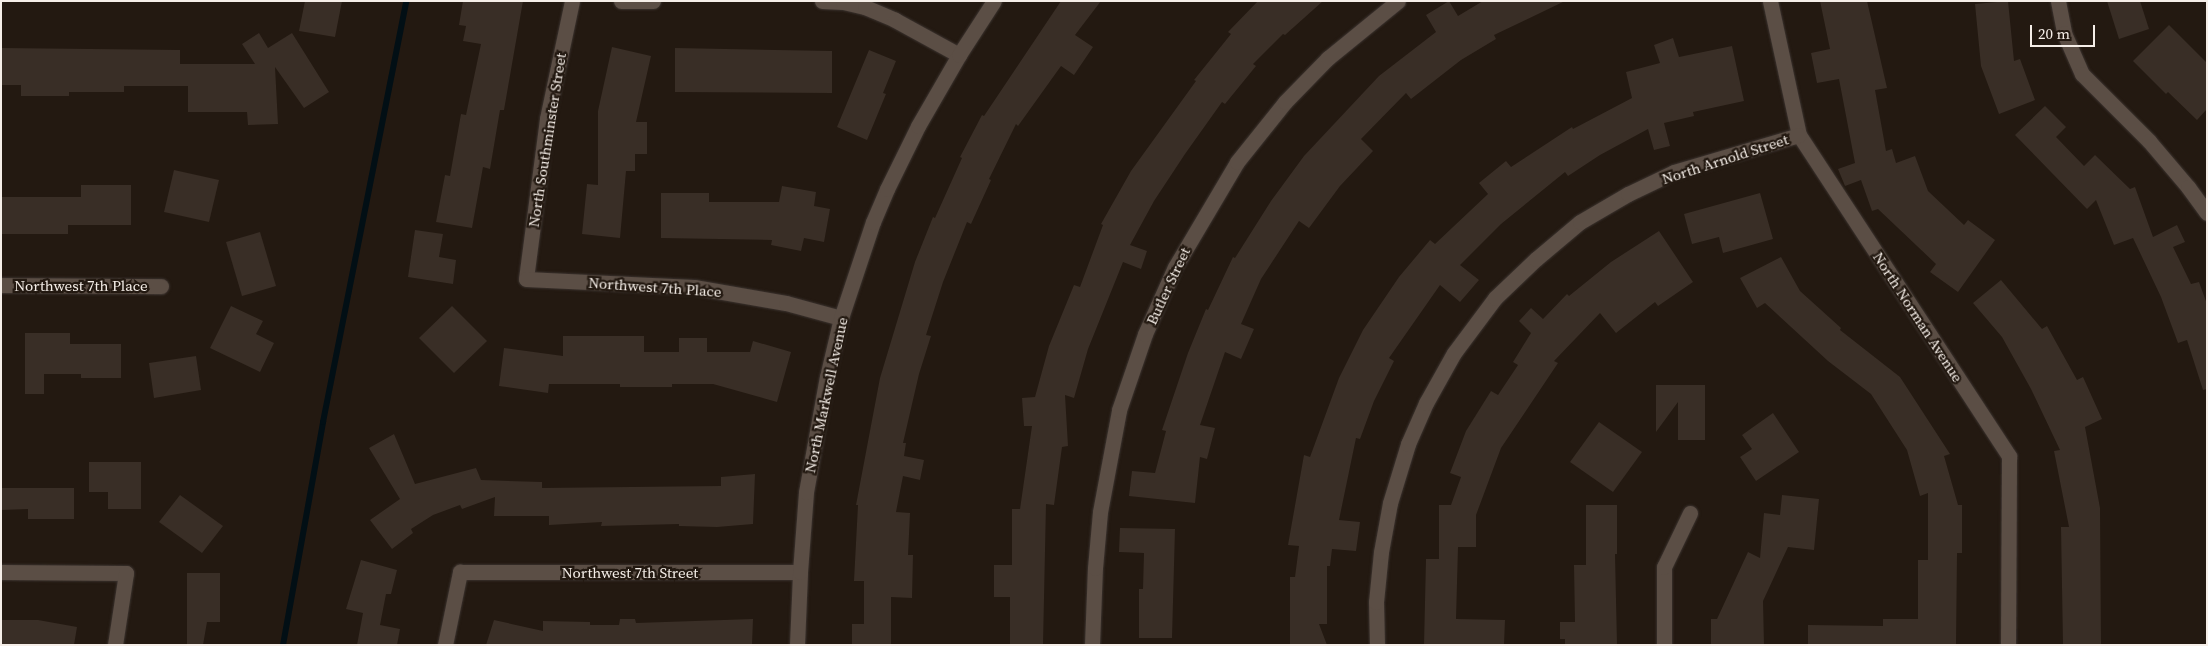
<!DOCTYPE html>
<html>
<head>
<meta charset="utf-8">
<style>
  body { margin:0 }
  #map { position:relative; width:2208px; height:646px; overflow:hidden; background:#231911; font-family:"Source Serif 4",serif }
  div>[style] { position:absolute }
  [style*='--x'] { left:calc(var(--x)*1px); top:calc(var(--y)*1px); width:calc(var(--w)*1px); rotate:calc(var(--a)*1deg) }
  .stream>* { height:6px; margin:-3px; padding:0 3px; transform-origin:3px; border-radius:3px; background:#020f15 }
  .building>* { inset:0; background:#392e26 }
  .roads { filter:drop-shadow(0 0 1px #3b332f) drop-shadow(0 0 1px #3b332f) }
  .street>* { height:15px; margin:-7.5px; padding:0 7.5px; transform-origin:7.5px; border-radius:7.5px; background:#5b4e45 }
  span { translate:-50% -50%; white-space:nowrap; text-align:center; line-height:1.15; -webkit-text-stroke:4.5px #231911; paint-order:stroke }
  .street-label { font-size:15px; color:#f5eee8 }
  .frame { position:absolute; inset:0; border:2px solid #f5eee8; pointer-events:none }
  .scale { position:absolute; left:2030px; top:25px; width:65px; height:22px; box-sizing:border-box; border:2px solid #f5eee8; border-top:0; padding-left:6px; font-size:15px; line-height:18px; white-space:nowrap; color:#f5eee8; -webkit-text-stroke:4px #231911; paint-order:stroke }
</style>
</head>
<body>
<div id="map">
  <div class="stream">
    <div style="--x:283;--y:645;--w:227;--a:-79.8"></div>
    <div style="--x:323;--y:422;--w:429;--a:-78.8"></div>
  </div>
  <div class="building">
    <div style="clip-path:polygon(305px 1px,342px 1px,335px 37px,299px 31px)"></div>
    <div style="clip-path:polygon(463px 1px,523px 1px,504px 110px,500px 110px,490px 169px,483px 167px,472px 228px,436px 222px,445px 175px,450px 176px,461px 114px,466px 115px,481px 44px,463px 41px,466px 26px,459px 25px)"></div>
    <div style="clip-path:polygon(1061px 1px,1101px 1px,1075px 35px,1093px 47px,1074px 75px,1061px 66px,1018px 126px,1016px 124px,989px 179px,991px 180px,971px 224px,967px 222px,943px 282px,926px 335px,931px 336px,919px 374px,903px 443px,906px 443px,904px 456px,924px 460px,920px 480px,903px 476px,896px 512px,910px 513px,908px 555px,913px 555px,912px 598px,891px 597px,891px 645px,852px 645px,852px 624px,864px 624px,864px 581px,854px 581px,858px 505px,856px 505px,880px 378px,915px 262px,933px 217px,935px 218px,962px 158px,960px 157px,982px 115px,984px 116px)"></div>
    <div style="clip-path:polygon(1258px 1px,1323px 1px,1285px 35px,1283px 34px,1253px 64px,1256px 66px,1225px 104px,1222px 102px,1185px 154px,1154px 201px,1130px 245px,1147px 251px,1141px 269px,1123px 262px,1088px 349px,1074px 398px,1065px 395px,1068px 446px,1062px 447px,1054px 505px,1046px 504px,1043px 645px,1010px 645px,1010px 597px,994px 597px,994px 565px,1012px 565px,1012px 509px,1020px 509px,1032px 426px,1024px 426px,1022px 398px,1035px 397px,1049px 346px,1074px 285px,1080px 287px,1103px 225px,1101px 224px,1131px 171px,1196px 81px,1194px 80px,1231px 34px,1228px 32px)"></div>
    <div style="clip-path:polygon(1449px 1px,1458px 16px,1483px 1px,1565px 1px,1494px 35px,1496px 39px,1461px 60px,1411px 99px,1406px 93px,1361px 139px,1373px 151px,1340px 186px,1309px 228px,1299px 221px,1261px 279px,1241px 324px,1254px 329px,1241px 359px,1225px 352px,1200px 425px,1215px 428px,1207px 459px,1200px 457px,1195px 503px,1129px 496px,1132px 471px,1155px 473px,1166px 431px,1162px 430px,1188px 353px,1206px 309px,1208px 310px,1233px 257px,1235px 258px,1271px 201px,1304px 156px,1379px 76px,1436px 32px,1426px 15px)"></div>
    <div style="clip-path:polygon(1820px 1px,1867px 1px,1887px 88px,1875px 90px,1886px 151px,1892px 149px,1896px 163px,1915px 156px,1928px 191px,1964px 225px,1968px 220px,1995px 240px,1958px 292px,1930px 272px,1936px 264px,1878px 209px,1872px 211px,1861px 180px,1845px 186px,1838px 169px,1855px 163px,1839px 79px,1817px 83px,1811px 53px,1830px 49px)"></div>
    <div style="clip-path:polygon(2008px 1px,2014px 61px,2020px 59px,2035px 100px,1999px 114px,1981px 66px,1975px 4px)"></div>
    <div style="clip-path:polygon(2107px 1px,2140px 1px,2149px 29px,2119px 39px)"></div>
    <div style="clip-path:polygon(2169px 25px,2207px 63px,2207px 109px,2197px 120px,2168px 92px,2166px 94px,2133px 61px)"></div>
    <div style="clip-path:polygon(259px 33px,268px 48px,292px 33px,329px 92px,304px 108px,275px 67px,278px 124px,248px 125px,247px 112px,188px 112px,188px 86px,124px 86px,124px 92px,69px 92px,69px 96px,21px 96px,21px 85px,1px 85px,1px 48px,180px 50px,180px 64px,255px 64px,242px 44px)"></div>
    <div style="clip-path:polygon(1673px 38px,1679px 57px,1732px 46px,1744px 101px,1693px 112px,1694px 116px,1664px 123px,1670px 146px,1654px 150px,1648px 129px,1600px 155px,1568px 176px,1565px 172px,1501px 224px,1460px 265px,1479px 280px,1460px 302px,1440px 285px,1389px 358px,1394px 361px,1374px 401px,1360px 439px,1356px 438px,1339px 520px,1360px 522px,1356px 551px,1332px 549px,1330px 566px,1327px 566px,1327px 624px,1319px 624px,1327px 645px,1290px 645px,1290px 577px,1295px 577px,1299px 546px,1288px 545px,1304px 455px,1310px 457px,1339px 378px,1363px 330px,1399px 277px,1430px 240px,1435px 244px,1488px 194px,1479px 183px,1506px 161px,1511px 167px,1572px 127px,1573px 129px,1632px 98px,1626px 72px,1660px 63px,1654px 45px)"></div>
    <div style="clip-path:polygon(612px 47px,651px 56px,636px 122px,647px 122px,647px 154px,635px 154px,635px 171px,626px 171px,620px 238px,582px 234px,587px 184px,598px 185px,598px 111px)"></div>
    <div style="clip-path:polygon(675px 48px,832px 51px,832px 93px,675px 92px)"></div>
    <div style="clip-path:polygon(869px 50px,896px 61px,883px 93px,886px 94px,867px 140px,837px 127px)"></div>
    <div style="clip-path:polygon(2045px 106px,2066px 127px,2056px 137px,2084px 166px,2095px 155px,2130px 189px,2135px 187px,2153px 237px,2177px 225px,2185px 242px,2173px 247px,2191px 284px,2199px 282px,2207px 304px,2207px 389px,2203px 390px,2187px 340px,2178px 343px,2161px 297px,2133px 238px,2114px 245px,2096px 200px,2087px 209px,2015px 135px)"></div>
    <div style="clip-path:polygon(174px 170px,219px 180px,209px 222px,164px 212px)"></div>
    <div style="clip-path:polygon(81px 185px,131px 185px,131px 225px,68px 225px,68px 234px,1px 234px,1px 197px,81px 197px)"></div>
    <div style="clip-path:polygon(782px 186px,816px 192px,814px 206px,830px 209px,824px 242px,804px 238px,801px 251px,771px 245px,772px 240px,661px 238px,661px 193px,709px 193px,709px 202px,779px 202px)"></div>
    <div style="clip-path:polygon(1760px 193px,1773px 239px,1723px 253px,1719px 237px,1692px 244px,1684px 214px)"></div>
    <div style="clip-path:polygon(415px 230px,443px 234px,439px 257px,456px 260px,453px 284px,408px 277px)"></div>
    <div style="clip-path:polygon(1659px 231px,1693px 282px,1658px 306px,1655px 302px,1616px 333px,1600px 313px,1554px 361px,1558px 363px,1501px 448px,1476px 515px,1476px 547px,1458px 547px,1456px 619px,1505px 620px,1504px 645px,1424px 645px,1426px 559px,1439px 559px,1439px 505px,1451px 505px,1461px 477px,1450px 473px,1466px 431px,1491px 391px,1498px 395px,1518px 365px,1513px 362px,1531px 333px,1519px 321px,1531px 308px,1543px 319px,1567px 294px,1569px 296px,1611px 262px)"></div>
    <div style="clip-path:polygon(260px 232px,276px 286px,242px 296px,226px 242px)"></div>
    <div style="clip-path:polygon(1781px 257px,1800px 291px,1841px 328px,1840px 330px,1900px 377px,1950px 454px,1944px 456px,1958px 505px,1962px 505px,1962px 553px,1957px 553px,1956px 645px,1808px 645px,1808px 625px,1883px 626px,1883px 619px,1918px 619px,1918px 560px,1928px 560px,1928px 493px,1920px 496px,1907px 450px,1871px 394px,1828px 361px,1765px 303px,1757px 308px,1740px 278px)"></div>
    <div style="clip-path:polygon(2001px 280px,2042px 329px,2047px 326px,2077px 380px,2083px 377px,2102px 419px,2085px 427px,2100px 508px,2101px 645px,2063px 645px,2061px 527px,2069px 527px,2054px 451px,2060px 450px,2031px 389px,2002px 337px,1973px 303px)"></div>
    <div style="clip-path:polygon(231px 306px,263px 321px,256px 334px,274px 343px,260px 372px,210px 348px)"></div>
    <div style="clip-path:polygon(452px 306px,487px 341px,454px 373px,419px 338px)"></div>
    <div style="clip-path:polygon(25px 333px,70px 333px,70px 344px,121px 344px,121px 378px,81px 378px,81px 374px,44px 374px,44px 394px,25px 394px)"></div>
    <div style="clip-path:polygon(563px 336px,644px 336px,644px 352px,679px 352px,679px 338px,707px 338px,707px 352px,750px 352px,753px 341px,791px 352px,777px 402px,713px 384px,672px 384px,672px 387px,620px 387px,620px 384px,549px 384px,548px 393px,499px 386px,504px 348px,563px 356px)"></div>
    <div style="clip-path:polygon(196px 356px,201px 390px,154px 398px,149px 363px)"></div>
    <div style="clip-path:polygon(1656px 385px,1705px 385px,1705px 440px,1678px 440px,1678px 402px,1656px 432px)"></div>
    <div style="clip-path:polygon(1773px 413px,1799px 452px,1756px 481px,1740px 457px,1752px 449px,1742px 435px)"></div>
    <div style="clip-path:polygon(1599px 422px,1642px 452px,1613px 492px,1570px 462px)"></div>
    <div style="clip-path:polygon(394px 434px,415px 484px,476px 468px,481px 480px,542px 482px,542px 488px,721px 486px,721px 477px,755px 474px,753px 524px,717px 527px,679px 526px,679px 524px,601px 526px,602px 522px,549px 525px,549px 516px,494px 516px,495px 497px,462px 509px,460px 505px,433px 515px,411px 529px,413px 533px,392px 549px,370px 520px,400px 499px,369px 448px)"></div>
    <div style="clip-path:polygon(89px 462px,141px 462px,141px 509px,108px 509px,108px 492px,89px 492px)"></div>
    <div style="clip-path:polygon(1px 488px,74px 488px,74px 519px,28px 519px,28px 509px,1px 510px)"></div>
    <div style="clip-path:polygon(180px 495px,223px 526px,202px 553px,159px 522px)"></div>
    <div style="clip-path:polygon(1782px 495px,1819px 499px,1814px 550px,1788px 547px,1763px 601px,1764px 645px,1711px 645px,1711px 619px,1717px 619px,1748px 552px,1760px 558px,1764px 513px,1780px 515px)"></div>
    <div style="clip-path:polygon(1586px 505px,1617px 505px,1617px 554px,1615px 554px,1617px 645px,1565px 645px,1565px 639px,1560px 639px,1560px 622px,1575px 622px,1574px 565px,1586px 565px)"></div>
    <div style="clip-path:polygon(1120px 528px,1175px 529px,1172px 638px,1139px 638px,1139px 589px,1143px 589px,1144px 553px,1119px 552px)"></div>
    <div style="clip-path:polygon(361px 560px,397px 570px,391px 594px,386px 594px,380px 625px,400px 629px,397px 645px,357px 645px,363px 613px,346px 609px)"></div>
    <div style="clip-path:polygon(187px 573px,220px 573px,220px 622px,207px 622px,203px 645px,187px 645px)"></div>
    <div style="clip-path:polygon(620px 619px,635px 619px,636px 623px,753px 619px,752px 645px,486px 645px,494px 620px,543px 631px,543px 621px,590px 622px,590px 625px,619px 625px)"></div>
    <div style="clip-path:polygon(1px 620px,38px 620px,77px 627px,74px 645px,1px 645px)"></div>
  </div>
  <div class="roads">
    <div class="street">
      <div style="--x:572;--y:1;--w:121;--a:102"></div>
      <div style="--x:547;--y:119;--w:161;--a:97.5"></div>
      <div style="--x:526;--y:279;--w:168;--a:2.7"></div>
      <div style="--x:694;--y:287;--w:93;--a:9.9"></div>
      <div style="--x:786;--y:303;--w:57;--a:15.3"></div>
      <div style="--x:621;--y:1;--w:32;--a:0"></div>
      <div style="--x:822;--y:1;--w:21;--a:3"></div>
      <div style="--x:843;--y:2;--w:23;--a:13"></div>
      <div style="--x:865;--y:7;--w:33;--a:23"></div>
      <div style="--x:895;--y:20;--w:73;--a:28.7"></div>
      <div style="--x:1770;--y:1;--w:137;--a:77.8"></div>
      <div style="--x:1799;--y:135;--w:384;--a:56.8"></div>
      <div style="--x:2009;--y:456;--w:189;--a:90.3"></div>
      <div style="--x:2058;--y:1;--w:33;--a:79"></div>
      <div style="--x:2064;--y:33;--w:45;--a:66.3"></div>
      <div style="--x:2082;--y:74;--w:95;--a:45"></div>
      <div style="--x:2149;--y:141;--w:60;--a:49.7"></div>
      <div style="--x:2188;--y:187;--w:32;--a:54"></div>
      <div style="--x:1;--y:285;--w:160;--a:0.4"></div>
      <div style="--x:1;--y:572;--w:125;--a:0.5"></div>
      <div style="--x:126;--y:573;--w:73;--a:98.7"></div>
      <div style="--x:445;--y:645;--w:75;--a:-78.4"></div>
      <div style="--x:460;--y:572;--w:340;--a:0"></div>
      <div style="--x:797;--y:645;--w:73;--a:-87.6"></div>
      <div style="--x:800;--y:572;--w:80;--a:-85.7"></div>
      <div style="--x:806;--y:492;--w:117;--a:-79.7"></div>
      <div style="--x:827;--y:377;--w:61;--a:-76.7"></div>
      <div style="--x:841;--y:318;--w:101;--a:-71.6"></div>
      <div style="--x:873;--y:222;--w:36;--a:-67"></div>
      <div style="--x:887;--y:189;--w:70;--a:-63.8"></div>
      <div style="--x:918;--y:126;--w:82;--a:-60"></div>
      <div style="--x:959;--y:55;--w:64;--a:-57.1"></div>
      <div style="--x:1092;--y:645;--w:77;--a:-87.8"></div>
      <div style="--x:1095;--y:568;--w:56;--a:-84.9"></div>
      <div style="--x:1100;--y:512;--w:104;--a:-79.4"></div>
      <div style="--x:1119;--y:410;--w:80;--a:-71.1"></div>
      <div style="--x:1145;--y:334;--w:73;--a:-65.9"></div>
      <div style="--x:1175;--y:267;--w:122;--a:-59.4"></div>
      <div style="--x:1237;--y:162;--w:77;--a:-51.3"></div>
      <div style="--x:1285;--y:102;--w:62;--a:-45.7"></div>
      <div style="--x:1328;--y:58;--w:90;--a:-39.2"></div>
      <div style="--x:1377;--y:645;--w:43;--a:-91.3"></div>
      <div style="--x:1376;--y:602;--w:50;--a:-84.3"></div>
      <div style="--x:1381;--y:552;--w:50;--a:-79.6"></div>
      <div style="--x:1390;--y:503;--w:62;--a:-73"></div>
      <div style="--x:1408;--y:444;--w:45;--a:-66.3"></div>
      <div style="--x:1426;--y:403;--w:57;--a:-60.8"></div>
      <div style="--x:1454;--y:353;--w:69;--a:-53.3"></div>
      <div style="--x:1495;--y:298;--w:57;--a:-43.6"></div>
      <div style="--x:1536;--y:259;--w:57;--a:-40.1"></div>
      <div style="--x:1580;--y:222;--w:56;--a:-30.3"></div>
      <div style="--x:1628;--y:194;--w:51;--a:-25.6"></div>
      <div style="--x:1674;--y:172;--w:130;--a:-16.5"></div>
      <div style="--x:1664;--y:645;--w:78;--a:-90"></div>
      <div style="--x:1664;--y:567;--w:60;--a:-64.3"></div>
    </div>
  </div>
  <div class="street-label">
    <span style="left:547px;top:140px;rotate:-81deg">North Southminster Street</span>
    <span style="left:1725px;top:159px;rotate:-18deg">North Arnold Street</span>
    <span style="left:81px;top:286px">Northwest 7th Place</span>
    <span style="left:1168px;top:286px;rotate:-65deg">Butler Street</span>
    <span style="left:655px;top:287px;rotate:4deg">Northwest 7th Place</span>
    <span style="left:1918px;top:317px;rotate:57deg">North Norman Avenue</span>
    <span style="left:826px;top:395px;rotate:-78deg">North Markwell Avenue</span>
    <span style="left:630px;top:573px">Northwest 7th Street</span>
  </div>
  <div class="frame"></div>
  <div class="scale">20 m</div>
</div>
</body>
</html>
